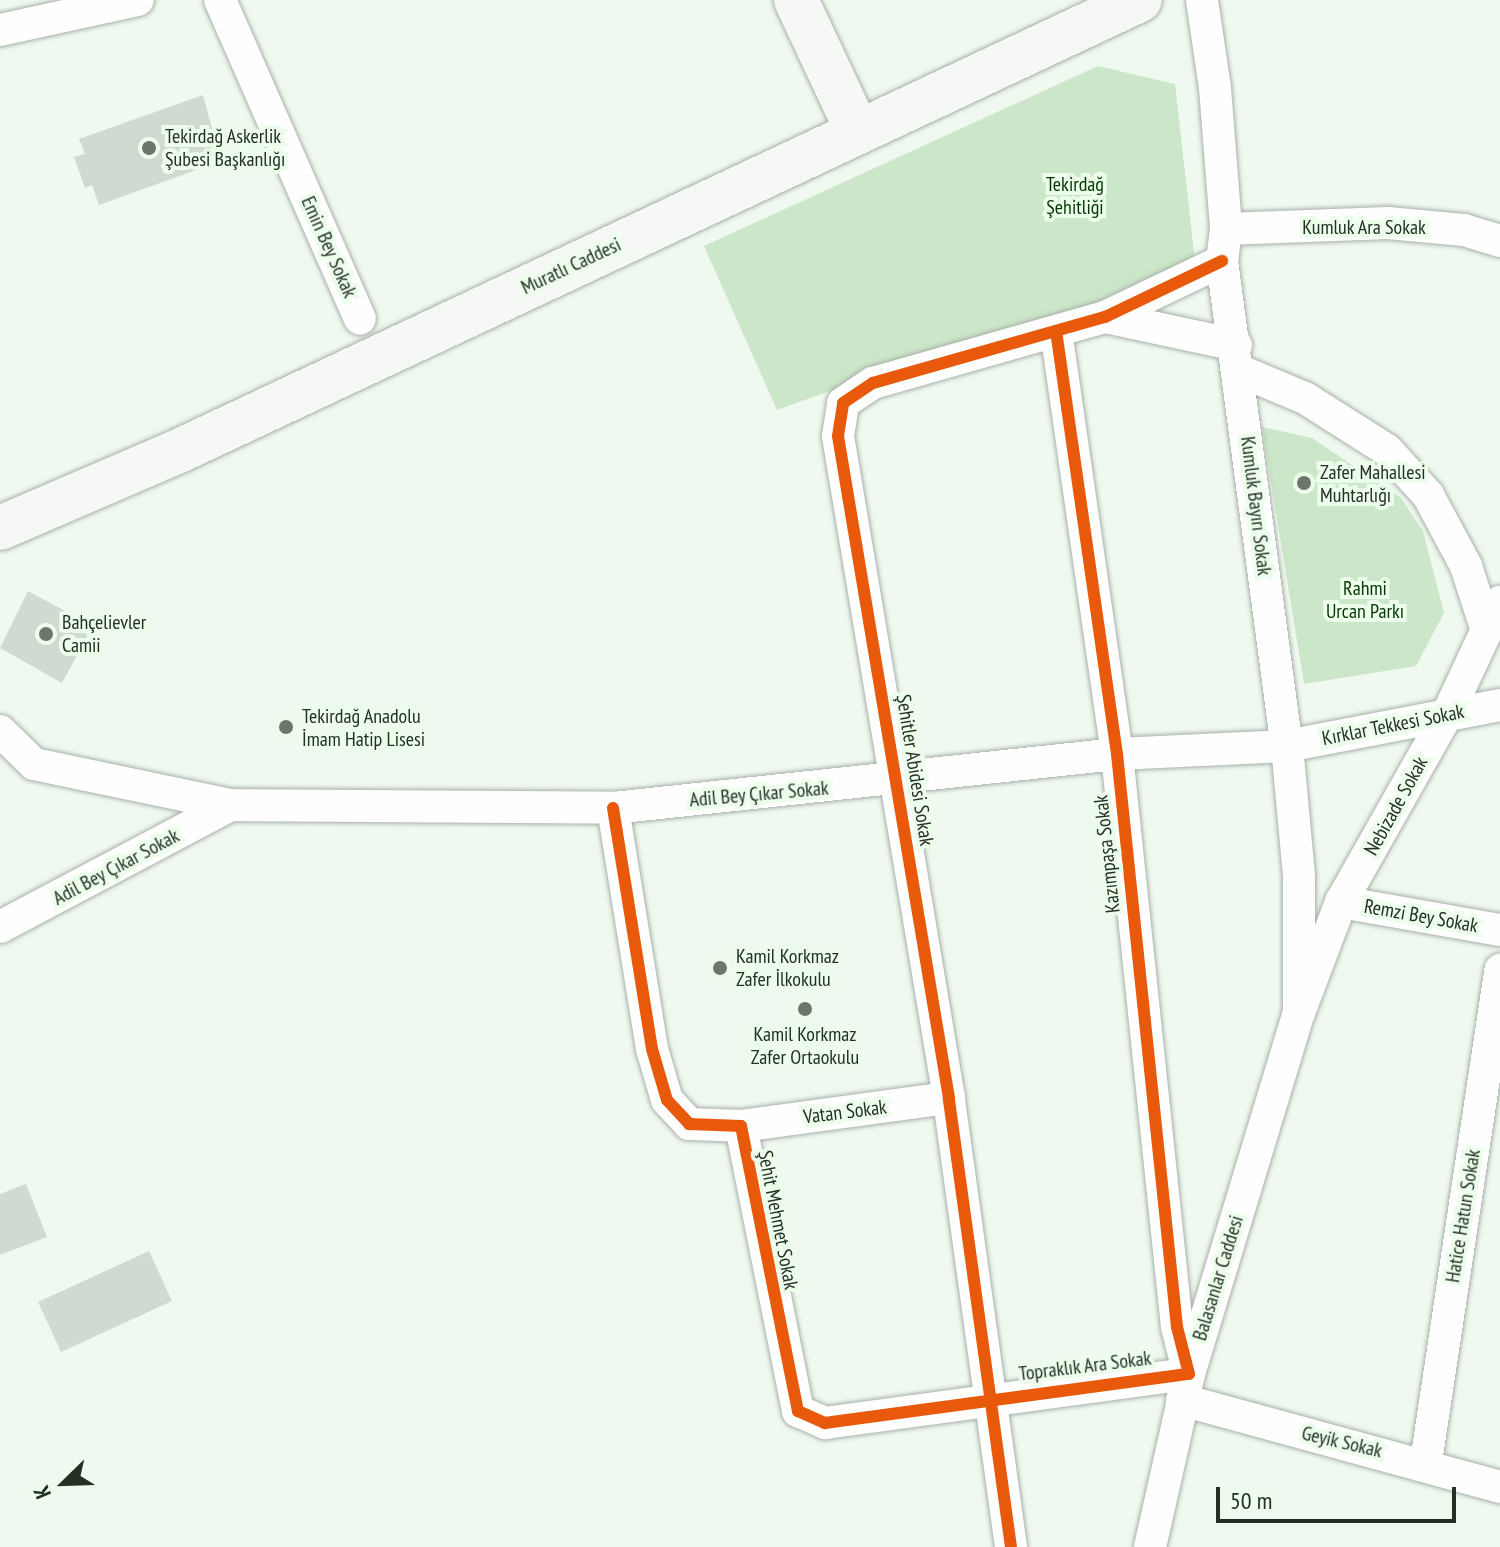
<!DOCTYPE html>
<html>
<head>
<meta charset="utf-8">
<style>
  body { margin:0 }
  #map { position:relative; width:1500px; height:1547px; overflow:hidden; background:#f0f9ef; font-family:"PT Sans Narrow",sans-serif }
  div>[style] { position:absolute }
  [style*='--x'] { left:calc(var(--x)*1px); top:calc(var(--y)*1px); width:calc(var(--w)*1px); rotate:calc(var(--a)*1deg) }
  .green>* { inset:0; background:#cbe6c8 }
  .building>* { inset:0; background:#d1dad0 }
  .roads { filter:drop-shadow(0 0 2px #a8b1a8) drop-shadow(0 0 2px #a8b1a8) }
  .street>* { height:32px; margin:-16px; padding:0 16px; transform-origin:16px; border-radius:16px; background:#fdfefd }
  .secondary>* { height:44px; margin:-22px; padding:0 22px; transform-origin:22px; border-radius:22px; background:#f5f8f5 }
  .cycleway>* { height:12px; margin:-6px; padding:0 6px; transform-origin:6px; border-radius:6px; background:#e8590c }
  .dots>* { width:22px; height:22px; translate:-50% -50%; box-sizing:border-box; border:4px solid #edfdeb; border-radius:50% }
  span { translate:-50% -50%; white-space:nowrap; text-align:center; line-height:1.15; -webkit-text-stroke:8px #edfdeb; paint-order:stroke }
  .poi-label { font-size:20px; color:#253025 }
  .left { translate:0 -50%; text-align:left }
  .park-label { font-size:20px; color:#033703 }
  .street-label { font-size:20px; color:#253025 }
  .north { position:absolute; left:24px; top:1443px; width:80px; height:80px; -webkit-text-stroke:6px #edfdeb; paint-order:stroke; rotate:247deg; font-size:22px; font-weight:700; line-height:32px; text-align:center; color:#253025 }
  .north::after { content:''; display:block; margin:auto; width:28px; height:36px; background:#253025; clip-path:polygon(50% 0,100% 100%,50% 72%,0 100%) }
  .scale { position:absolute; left:1216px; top:1487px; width:240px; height:36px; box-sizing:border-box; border:4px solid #253025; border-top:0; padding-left:10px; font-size:24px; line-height:28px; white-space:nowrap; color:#253025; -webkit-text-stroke:6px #edfdeb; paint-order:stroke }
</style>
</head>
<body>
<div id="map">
  <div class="green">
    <div style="clip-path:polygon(1098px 66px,1175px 84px,1195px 261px,1141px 292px,958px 345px,777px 410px,704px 246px)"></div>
    <div style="clip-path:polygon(1262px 427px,1312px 438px,1401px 498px,1423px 531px,1444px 613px,1416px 666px,1304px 684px)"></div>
  </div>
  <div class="building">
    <div style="clip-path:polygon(203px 95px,221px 161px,99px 205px,92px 185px,85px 188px,74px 157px,85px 154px,79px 139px)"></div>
    <div style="clip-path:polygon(28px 591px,93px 626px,62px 683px,0 648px)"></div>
    <div style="clip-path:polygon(26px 1184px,47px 1237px,0 1255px,0 1194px)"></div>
    <div style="clip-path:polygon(149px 1251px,172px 1301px,61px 1352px,38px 1302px)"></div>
  </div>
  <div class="roads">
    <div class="street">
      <div style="--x:220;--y:0;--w:348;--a:66.3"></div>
      <div style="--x:1202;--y:0;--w:89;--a:81.6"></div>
      <div style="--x:1215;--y:88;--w:141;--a:85.5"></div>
      <div style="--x:1226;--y:229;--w:32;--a:97"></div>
      <div style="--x:1222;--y:261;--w:489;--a:82.4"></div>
      <div style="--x:1287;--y:746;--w:131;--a:84.7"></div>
      <div style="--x:1299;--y:876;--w:137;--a:90"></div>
      <div style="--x:0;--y:30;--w:141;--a:-12.3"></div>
      <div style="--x:1226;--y:229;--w:162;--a:-2.1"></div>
      <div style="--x:1388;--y:223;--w:76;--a:5.3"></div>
      <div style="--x:1464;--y:230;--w:38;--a:17"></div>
      <div style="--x:1105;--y:317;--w:134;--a:12.1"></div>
      <div style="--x:1238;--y:370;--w:73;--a:22.7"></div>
      <div style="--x:1305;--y:398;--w:97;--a:32.4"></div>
      <div style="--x:1387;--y:450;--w:61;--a:47.7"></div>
      <div style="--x:1428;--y:495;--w:81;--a:61.8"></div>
      <div style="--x:1466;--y:566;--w:65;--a:72.1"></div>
      <div style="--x:0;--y:731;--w:47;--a:44.1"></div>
      <div style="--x:34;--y:764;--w:200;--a:11.8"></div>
      <div style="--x:230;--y:805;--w:383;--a:0.4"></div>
      <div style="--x:613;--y:808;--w:507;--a:-6.12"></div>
      <div style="--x:1117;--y:754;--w:170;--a:-2.7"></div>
      <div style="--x:1287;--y:746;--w:217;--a:-10.9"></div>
      <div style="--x:613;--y:808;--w:244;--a:80.8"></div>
      <div style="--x:652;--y:1049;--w:53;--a:73.6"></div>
      <div style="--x:667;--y:1100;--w:33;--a:47"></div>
      <div style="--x:689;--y:1124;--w:52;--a:2.2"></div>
      <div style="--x:741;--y:1126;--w:291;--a:78.7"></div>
      <div style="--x:798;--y:1411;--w:30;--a:24"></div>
      <div style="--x:825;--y:1423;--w:367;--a:-7.7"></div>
      <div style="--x:1189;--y:1374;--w:49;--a:-104.3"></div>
      <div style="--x:1177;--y:1327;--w:576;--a:-95.98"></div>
      <div style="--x:1117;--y:754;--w:426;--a:-98.2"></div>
      <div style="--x:1341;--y:902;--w:161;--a:10"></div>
      <div style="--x:0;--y:927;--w:260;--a:-27.9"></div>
      <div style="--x:741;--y:1126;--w:210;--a:-7.7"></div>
      <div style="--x:1182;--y:1400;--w:330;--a:15.3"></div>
      <div style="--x:1426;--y:1462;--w:498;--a:-81.4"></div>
      <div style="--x:1011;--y:1547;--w:453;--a:-97.9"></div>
      <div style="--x:949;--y:1098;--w:671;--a:-99.52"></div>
      <div style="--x:838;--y:436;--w:33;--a:-81"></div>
      <div style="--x:843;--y:403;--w:36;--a:-34"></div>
      <div style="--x:873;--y:383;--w:241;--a:-15.9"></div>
      <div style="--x:1105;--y:317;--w:130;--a:-25.6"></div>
      <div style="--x:1150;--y:1547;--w:177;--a:-77.3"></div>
      <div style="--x:1189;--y:1374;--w:377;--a:-73.1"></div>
      <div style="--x:1299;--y:1013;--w:119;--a:-69.3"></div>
      <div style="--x:1341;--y:902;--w:217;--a:-60.5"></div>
      <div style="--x:1448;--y:713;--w:123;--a:-64.9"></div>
    </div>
    <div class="secondary">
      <div style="--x:796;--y:0;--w:144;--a:64.9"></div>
      <div style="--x:0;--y:528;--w:197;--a:-23.3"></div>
      <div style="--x:181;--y:450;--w:1059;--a:-25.14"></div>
    </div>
  </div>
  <div class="cycleway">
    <div style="--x:613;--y:808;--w:244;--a:80.8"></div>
    <div style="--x:652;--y:1049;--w:53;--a:73.6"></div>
    <div style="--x:667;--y:1100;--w:33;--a:47"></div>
    <div style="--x:689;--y:1124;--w:52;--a:2.2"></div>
    <div style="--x:741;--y:1126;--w:291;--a:78.7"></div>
    <div style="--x:798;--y:1411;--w:30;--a:24"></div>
    <div style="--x:825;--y:1423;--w:367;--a:-7.7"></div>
    <div style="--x:1189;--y:1374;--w:49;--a:-104.3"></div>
    <div style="--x:1177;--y:1327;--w:576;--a:-95.98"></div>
    <div style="--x:1117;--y:754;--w:426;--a:-98.2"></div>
    <div style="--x:1011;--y:1547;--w:453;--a:-97.9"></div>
    <div style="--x:949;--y:1098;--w:671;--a:-99.52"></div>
    <div style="--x:838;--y:436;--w:33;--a:-81"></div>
    <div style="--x:843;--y:403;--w:36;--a:-34"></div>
    <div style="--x:873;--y:383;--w:241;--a:-15.9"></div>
    <div style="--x:1105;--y:317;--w:130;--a:-25.6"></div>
  </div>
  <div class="dots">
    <div style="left:149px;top:148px;background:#6c766c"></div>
    <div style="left:1304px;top:483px;background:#6c766c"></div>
    <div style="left:46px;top:634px;background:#6c766c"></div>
    <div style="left:286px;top:727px;background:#6c766c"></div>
    <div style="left:720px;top:968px;background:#6c766c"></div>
    <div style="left:805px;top:1009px;background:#6c766c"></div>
  </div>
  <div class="poi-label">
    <span class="left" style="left:165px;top:148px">Tekirdağ Askerlik<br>Şubesi Başkanlığı</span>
    <span class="left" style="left:1320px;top:484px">Zafer Mahallesi<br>Muhtarlığı</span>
    <span class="left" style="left:62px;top:634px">Bahçelievler<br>Camii</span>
    <span class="left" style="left:302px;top:728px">Tekirdağ Anadolu<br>İmam Hatip Lisesi</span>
    <span class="left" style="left:736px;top:968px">Kamil Korkmaz<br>Zafer İlkokulu</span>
    <span style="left:805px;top:1046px">Kamil Korkmaz<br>Zafer Ortaokulu</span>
  </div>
  <div class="park-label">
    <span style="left:1075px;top:196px">Tekirdağ<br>Şehitliği</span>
    <span style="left:1365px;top:600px">Rahmi<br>Urcan Parkı</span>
  </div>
  <div class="street-label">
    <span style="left:1364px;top:227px">Kumluk Ara Sokak</span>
    <span style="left:329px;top:247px;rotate:66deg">Emin Bey Sokak</span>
    <span style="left:571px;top:266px;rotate:-25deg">Muratlı Caddesi</span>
    <span style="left:1256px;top:506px;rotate:83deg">Kumluk Bayırı Sokak</span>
    <span style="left:1393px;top:725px;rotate:-11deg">Kırklar Tekkesi Sokak</span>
    <span style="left:915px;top:770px;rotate:81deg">Şehitler Abidesi Sokak</span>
    <span style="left:759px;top:794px;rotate:-5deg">Adil Bey Çıkar Sokak</span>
    <span style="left:1396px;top:806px;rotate:-61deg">Nebizade Sokak</span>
    <span style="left:1107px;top:854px;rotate:-96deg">Kazımpaşa Sokak</span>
    <span style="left:116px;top:867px;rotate:-28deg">Adil Bey Çıkar Sokak</span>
    <span style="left:1421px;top:916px;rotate:10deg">Remzi Bey Sokak</span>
    <span style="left:845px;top:1112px;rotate:-7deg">Vatan Sokak</span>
    <span style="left:1463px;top:1216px;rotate:-81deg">Hatice Hatun Sokak</span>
    <span style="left:778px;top:1220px;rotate:79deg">Şehit Mehmet Sokak</span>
    <span style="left:1218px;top:1278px;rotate:-73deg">Balasanlar Caddesi</span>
    <span style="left:1085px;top:1366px;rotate:-7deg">Topraklık Ara Sokak</span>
    <span style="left:1342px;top:1442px;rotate:13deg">Geyik Sokak</span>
  </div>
  <div class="north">K</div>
  <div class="scale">50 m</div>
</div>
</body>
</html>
